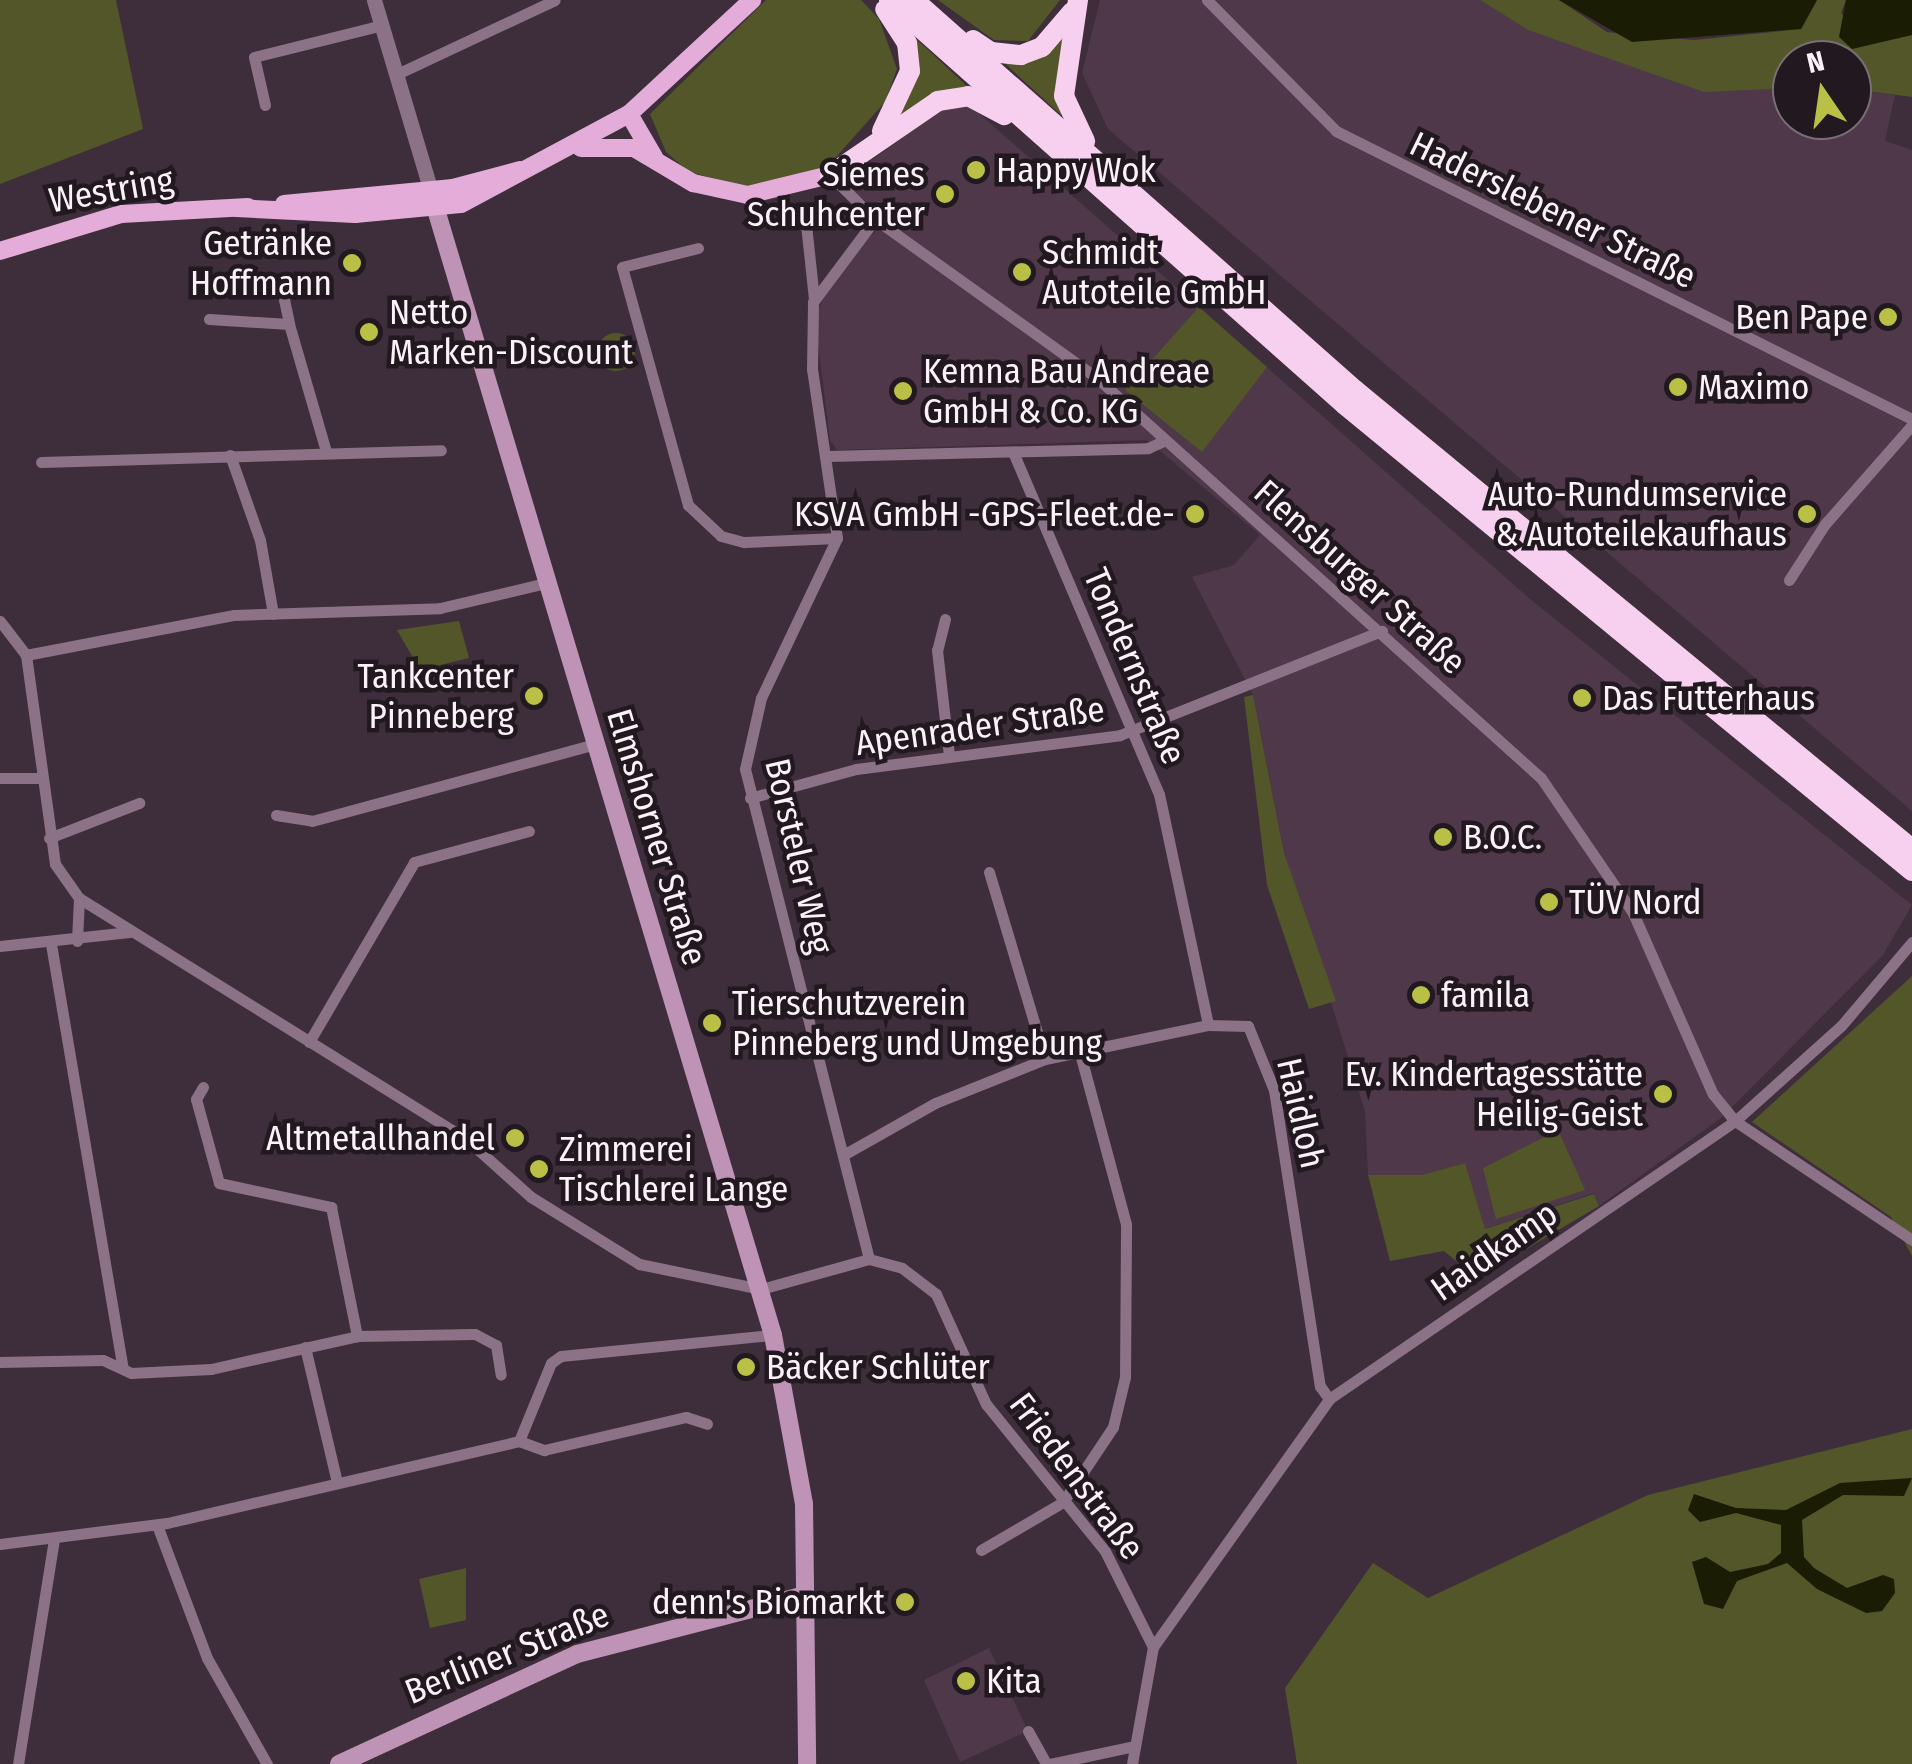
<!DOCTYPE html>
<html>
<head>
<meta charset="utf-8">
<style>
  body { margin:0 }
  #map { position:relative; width:1912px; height:1764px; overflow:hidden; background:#3e2e3b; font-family:"Fira Sans Condensed",sans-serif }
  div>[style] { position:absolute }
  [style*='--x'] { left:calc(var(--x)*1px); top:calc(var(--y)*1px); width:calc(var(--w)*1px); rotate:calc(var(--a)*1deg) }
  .built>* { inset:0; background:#4e3849 }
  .green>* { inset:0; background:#535629 }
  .round { border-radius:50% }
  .water>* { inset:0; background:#1b1c04 }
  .minor>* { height:11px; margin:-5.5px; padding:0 5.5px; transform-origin:5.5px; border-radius:5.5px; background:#8c7287 }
  .tertiary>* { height:15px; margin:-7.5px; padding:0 7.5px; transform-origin:7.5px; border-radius:7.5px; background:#8c7287 }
  .secondary>* { height:18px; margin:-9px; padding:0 9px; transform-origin:9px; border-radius:9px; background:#be93b5 }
  .primary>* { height:18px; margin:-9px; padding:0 9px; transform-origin:9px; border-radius:9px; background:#e4add9 }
  .motorway>* { height:20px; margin:-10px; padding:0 10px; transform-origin:10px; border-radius:10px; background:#f7cfef }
  .dots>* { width:28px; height:28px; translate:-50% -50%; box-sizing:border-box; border:5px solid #21191f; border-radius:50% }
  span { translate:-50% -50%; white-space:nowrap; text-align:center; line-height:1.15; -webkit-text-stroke:9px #21191f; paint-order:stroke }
  .poi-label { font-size:35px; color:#fcf1f9 }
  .left { translate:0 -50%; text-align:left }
  .right { translate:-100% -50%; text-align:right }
  .street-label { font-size:35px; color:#fcf1f9 }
  .north { position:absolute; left:1772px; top:40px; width:100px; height:100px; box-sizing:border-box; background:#21191f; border:2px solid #796f76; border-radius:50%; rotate:347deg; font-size:28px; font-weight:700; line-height:40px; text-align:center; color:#fcf1f9 }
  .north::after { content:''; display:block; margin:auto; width:35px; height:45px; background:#bac045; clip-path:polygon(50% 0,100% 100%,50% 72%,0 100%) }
</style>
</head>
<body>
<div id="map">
  <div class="built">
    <div style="clip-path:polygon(1100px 0,1480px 0,1528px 30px,1792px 87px,1792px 120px,1852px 120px,1852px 89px,1895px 95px,1885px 141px,1912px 150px,1912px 811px,1108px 129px,1082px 73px)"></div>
    <div style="clip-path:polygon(966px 102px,1530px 599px,1912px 905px,1883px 955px,1721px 1118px,1599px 1206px,1594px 1193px,1484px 1229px,1465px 1163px,1422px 1175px,1368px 1175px,1365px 1111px,1284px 853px,1253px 695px,1192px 577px,1234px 565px,1260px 535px,1147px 440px,837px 450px,830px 440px,815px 320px,832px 274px,888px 219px,842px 182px,944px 107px)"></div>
    <div style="clip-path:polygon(989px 1648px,1028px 1731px,960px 1762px,924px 1680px)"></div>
  </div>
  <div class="green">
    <div style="clip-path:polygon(0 0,116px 0,143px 129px,0 184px)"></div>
    <div style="clip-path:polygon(766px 0,861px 0,879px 19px,897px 69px,885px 102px,828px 166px,751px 188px,689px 172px,666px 152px,650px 114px)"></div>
    <div style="clip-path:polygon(938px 0,1060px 0,1028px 41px,994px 40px)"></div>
    <div style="clip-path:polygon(1480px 0,1559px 0,1607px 32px,1694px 40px,1801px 29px,1817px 0,1846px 0,1841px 13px,1866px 42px,1912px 35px,1912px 97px,1852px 89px,1852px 60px,1792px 60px,1792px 88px,1704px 92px,1528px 30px)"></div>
    <div style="clip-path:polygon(1068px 25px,1063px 113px,1061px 115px,999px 58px)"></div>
    <div style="clip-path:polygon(912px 35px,968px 87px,935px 93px,901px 114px)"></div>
    <div style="clip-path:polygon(1199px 307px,1267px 367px,1202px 452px,1125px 390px)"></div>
    <div class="round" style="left:597px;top:333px;width:38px;height:38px"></div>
    <div style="clip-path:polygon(459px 621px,469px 658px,420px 670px,397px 630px)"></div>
    <div style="clip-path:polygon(1253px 695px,1284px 853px,1336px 1001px,1309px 1009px,1267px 885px,1244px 697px)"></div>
    <div style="clip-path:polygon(1912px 976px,1912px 1256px,1891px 1217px,1752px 1122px)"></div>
    <div style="clip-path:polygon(1558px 1130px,1585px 1190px,1496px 1219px,1483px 1168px)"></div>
    <div style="clip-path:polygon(1465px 1163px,1485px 1229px,1594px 1194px,1599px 1206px,1477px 1278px,1444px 1251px,1390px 1261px,1368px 1175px,1422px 1175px)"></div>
    <div style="clip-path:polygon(1912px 1429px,1912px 1764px,1297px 1764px,1285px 1688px,1373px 1563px,1428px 1598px,1648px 1495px)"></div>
    <div style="clip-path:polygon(466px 1568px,466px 1620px,430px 1628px,419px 1579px)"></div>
  </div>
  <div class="water">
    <div style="clip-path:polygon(1559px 0,1817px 0,1801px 29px,1632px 42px)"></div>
    <div style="clip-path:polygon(1846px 0,1912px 0,1912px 35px,1852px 49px,1839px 37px)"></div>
    <div style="clip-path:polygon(1912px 1478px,1904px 1496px,1843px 1495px,1802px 1520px,1804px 1557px,1814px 1568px,1847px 1588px,1883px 1575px,1894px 1579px,1895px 1593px,1882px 1611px,1866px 1613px,1817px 1589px,1787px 1563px,1737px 1581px,1723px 1609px,1704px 1604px,1692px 1562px,1706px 1557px,1730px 1572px,1768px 1564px,1781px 1553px,1781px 1525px,1736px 1513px,1700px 1522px,1688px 1510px,1694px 1494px,1736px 1508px,1786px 1510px,1840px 1483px)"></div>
  </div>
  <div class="minor">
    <div style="--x:1207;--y:0;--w:184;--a:45.4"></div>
    <div style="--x:1336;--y:131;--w:644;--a:26.57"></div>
    <div style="--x:397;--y:74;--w:174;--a:-25.1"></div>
    <div style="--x:265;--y:105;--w:49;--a:-102.9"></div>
    <div style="--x:254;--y:57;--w:132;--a:-14"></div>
    <div style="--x:830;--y:175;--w:63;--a:44.4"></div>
    <div style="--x:875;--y:219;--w:273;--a:35.6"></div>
    <div style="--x:1097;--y:378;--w:598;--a:42.02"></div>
    <div style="--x:1541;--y:778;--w:163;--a:55.7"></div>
    <div style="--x:1633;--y:913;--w:198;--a:66.2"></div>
    <div style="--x:1713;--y:1094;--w:35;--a:51"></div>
    <div style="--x:1735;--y:1121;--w:213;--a:33.9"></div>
    <div style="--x:805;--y:215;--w:84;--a:83.9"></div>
    <div style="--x:698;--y:248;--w:78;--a:166"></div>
    <div style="--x:622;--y:267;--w:247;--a:74.5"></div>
    <div style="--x:688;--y:505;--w:45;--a:43.2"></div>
    <div style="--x:721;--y:536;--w:24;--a:15"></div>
    <div style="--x:744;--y:542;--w:93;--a:-2.5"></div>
    <div style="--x:282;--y:290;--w:35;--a:78"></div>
    <div style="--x:209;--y:319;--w:80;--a:3.6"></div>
    <div style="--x:289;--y:324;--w:132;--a:73.8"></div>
    <div style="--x:1013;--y:452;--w:372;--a:66.9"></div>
    <div style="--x:1159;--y:794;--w:236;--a:78"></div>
    <div style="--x:230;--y:455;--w:90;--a:70.6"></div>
    <div style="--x:260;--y:540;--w:75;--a:80"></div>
    <div style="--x:828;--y:456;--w:320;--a:-1.4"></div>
    <div style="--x:1148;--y:448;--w:17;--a:-24"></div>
    <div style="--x:41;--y:462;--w:400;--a:-1.7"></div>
    <div style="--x:1789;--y:580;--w:67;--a:-57.3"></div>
    <div style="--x:1825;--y:524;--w:132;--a:-48.7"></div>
    <div style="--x:945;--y:619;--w:32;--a:104"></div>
    <div style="--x:937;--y:650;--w:107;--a:83.5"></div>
    <div style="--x:0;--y:621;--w:43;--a:52.6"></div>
    <div style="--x:26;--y:655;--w:211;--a:82.1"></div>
    <div style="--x:55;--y:864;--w:42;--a:54.8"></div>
    <div style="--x:79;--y:898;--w:455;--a:31.9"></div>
    <div style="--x:465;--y:1138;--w:89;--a:41.8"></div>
    <div style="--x:531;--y:1197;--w:127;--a:31.8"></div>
    <div style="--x:639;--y:1264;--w:125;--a:11.6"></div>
    <div style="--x:761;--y:1289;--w:112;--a:-15.5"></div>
    <div style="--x:869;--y:1259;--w:34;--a:15"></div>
    <div style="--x:902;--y:1268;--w:43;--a:37.4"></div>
    <div style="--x:936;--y:1294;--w:121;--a:65.6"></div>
    <div style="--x:986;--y:1404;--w:189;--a:51"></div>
    <div style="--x:1105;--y:1551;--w:107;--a:63.4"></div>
    <div style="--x:1153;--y:1647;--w:119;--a:100.2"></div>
    <div style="--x:26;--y:655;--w:212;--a:-10.9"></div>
    <div style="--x:234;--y:615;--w:206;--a:-1.9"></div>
    <div style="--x:440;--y:608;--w:109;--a:-13.3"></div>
    <div style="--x:0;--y:778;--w:41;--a:0"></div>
    <div style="--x:750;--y:798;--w:110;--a:-15.3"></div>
    <div style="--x:856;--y:769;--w:266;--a:-7.3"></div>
    <div style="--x:1120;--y:735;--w:282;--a:-21.7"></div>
    <div style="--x:276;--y:815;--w:36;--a:9"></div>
    <div style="--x:312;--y:821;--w:293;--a:-15.2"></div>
    <div style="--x:49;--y:838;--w:97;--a:-21.3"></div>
    <div style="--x:989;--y:872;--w:195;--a:73.3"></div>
    <div style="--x:77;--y:941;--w:43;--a:-87.3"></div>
    <div style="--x:51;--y:944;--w:430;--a:80.4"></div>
    <div style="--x:0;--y:946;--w:130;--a:-6.2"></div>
    <div style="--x:309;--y:1042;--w:208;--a:-59.7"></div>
    <div style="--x:414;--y:862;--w:119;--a:-15.1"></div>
    <div style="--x:203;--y:1087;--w:14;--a:120"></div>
    <div style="--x:196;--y:1099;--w:87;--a:74.7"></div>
    <div style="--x:219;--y:1183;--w:115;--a:12.1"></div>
    <div style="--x:331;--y:1207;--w:132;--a:78.6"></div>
    <div style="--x:845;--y:1154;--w:103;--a:-29.5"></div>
    <div style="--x:935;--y:1103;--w:118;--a:-21.8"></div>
    <div style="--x:1045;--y:1059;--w:167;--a:-11.8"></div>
    <div style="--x:1208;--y:1025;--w:40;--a:1.4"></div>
    <div style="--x:1248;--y:1026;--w:69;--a:67.9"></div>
    <div style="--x:1274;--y:1090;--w:300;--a:81.2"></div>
    <div style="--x:1320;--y:1386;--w:16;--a:55"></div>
    <div style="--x:869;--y:1259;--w:505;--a:-104.2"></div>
    <div style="--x:745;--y:769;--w:73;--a:-77.3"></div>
    <div style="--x:761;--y:698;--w:177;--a:-64.6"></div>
    <div style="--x:837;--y:538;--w:171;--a:-98.4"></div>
    <div style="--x:812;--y:369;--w:67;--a:-89.1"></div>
    <div style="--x:813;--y:302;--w:104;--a:-53.2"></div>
    <div style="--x:305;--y:1347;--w:139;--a:76.7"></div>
    <div style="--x:0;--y:1362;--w:103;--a:-1.1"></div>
    <div style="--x:103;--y:1360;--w:31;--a:25"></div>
    <div style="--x:131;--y:1373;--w:80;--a:-2.9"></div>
    <div style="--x:211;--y:1369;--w:150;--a:-12.7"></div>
    <div style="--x:357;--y:1336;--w:118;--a:-1"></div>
    <div style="--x:475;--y:1334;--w:24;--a:28"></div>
    <div style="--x:496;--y:1345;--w:30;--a:81"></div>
    <div style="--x:519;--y:1441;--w:84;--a:-67.7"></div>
    <div style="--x:551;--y:1363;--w:12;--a:-35"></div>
    <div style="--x:561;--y:1356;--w:213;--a:-5.7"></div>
    <div style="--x:157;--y:1525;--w:142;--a:69.4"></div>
    <div style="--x:207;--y:1658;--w:122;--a:60.5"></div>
    <div style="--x:0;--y:1544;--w:168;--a:-7.2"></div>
    <div style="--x:167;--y:1523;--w:361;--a:-13.1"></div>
    <div style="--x:519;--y:1441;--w:27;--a:20"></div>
    <div style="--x:544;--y:1450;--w:146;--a:-13.1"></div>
    <div style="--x:686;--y:1417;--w:22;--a:18"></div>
    <div style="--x:981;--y:1550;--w:95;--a:-30.3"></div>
    <div style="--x:1063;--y:1502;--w:90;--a:-56.3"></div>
    <div style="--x:1113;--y:1427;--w:51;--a:-76.5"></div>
    <div style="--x:1125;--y:1377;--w:153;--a:-89.6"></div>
    <div style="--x:1126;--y:1224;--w:180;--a:-105.1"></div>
    <div style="--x:1153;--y:1647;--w:304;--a:-54.6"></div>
    <div style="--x:1329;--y:1399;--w:492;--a:-34.4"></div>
    <div style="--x:1735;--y:1121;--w:142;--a:-41.9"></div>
    <div style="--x:1841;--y:1026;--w:110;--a:-49.8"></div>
    <div style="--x:1028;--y:1731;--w:38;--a:61"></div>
    <div style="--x:18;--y:1764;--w:229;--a:-80.9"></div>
    <div style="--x:1050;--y:1764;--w:87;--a:-12"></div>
  </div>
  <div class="tertiary">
    <div style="--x:374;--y:0;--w:196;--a:73.4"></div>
  </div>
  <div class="secondary">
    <div style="--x:431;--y:193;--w:1192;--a:73.33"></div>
    <div style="--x:773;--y:1335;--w:172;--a:79.6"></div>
    <div style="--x:804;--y:1504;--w:260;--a:89.3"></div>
    <div style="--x:339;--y:1764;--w:262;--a:-24.8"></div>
    <div style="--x:577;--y:1654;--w:236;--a:-14.5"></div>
  </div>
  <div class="primary">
    <div style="--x:629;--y:114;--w:50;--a:59.8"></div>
    <div style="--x:581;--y:148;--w:53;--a:0"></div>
    <div style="--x:634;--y:148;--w:69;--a:30.7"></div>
    <div style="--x:693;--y:183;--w:56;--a:12.3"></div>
    <div style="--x:748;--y:195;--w:84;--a:-13.7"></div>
    <div style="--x:284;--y:204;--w:170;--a:-5.4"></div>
    <div style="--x:453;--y:188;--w:69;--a:-15"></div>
    <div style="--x:236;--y:208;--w:119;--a:2.9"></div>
    <div style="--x:355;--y:214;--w:106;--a:-5.4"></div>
    <div style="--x:461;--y:204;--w:191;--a:-28.2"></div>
    <div style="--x:629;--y:114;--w:168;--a:-42.8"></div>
    <div style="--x:0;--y:251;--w:127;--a:-17"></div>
    <div style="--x:121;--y:214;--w:127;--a:-3.2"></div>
  </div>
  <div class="motorway">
    <div style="--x:889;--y:0;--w:610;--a:41.61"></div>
    <div style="--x:1345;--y:405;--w:734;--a:39.42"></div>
    <div style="--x:914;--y:0;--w:589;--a:41.49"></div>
    <div style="--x:1355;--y:390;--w:722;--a:39.49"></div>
    <div style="--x:1078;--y:0;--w:97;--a:98.3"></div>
    <div style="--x:1064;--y:96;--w:50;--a:65"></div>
    <div style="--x:973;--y:40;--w:22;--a:34"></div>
    <div style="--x:991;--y:52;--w:30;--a:6"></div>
    <div style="--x:1021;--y:55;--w:22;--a:-21"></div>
    <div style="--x:1042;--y:47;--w:46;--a:-49.4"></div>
    <div style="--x:882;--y:131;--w:66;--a:-65"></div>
    <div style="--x:910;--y:71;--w:28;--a:-96"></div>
    <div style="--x:907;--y:43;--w:40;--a:-122.9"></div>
    <div style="--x:830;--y:175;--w:131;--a:-34.4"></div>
    <div style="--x:938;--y:101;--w:30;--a:-9"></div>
    <div style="--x:968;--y:96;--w:41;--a:27.8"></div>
  </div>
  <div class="dots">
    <div style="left:976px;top:170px;background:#bac045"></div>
    <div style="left:945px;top:194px;background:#bac045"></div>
    <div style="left:352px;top:263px;background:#bac045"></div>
    <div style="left:1022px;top:272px;background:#bac045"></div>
    <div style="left:1888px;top:317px;background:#bac045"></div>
    <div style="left:369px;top:332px;background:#bac045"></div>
    <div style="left:1678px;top:387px;background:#bac045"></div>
    <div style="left:903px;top:391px;background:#bac045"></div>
    <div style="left:1195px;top:514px;background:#bac045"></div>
    <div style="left:1807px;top:514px;background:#bac045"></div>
    <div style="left:534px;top:696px;background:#bac045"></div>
    <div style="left:1582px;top:698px;background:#bac045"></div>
    <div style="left:1443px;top:837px;background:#bac045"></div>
    <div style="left:1549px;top:902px;background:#bac045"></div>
    <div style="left:1421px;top:995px;background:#bac045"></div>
    <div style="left:712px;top:1023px;background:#bac045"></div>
    <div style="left:1663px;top:1094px;background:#bac045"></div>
    <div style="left:515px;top:1138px;background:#bac045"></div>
    <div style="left:539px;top:1169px;background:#bac045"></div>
    <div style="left:746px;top:1367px;background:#bac045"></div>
    <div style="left:905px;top:1602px;background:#bac045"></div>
    <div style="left:966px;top:1681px;background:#bac045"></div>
  </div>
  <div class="poi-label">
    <span class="left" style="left:996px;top:170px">Happy Wok</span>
    <span class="right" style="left:925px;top:194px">Siemes<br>Schuhcenter</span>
    <span class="right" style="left:332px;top:263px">Getränke<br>Hoffmann</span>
    <span class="left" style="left:1042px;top:272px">Schmidt<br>Autoteile GmbH</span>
    <span class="left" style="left:389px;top:332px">Netto<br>Marken-Discount</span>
    <span class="right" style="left:1868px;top:317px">Ben Pape</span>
    <span class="left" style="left:923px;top:391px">Kemna Bau Andreae<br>GmbH &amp; Co. KG</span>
    <span class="left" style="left:1698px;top:387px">Maximo</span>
    <span class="right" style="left:1787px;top:514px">Auto-Rundumservice<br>&amp; Autoteilekaufhaus</span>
    <span class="right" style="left:1175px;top:514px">KSVA GmbH -GPS-Fleet.de-</span>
    <span class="right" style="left:514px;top:696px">Tankcenter<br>Pinneberg</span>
    <span class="left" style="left:1602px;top:698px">Das Futterhaus</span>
    <span class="left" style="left:1463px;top:837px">B.O.C.</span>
    <span class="left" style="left:1569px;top:902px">TÜV Nord</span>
    <span class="left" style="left:1441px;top:995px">famila</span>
    <span class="left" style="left:732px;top:1023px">Tierschutzverein<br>Pinneberg und Umgebung</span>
    <span class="right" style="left:1643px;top:1094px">Ev. Kindertagesstätte<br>Heilig-Geist</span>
    <span class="right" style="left:495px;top:1138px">Altmetallhandel</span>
    <span class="left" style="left:559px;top:1169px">Zimmerei<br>Tischlerei Lange</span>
    <span class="left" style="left:766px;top:1367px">Bäcker Schlüter</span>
    <span class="right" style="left:885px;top:1602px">denn's Biomarkt</span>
    <span class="left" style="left:986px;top:1681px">Kita</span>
  </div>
  <div class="street-label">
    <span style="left:111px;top:190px;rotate:-10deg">Westring</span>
    <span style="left:1553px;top:210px;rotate:26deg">Haderslebener Straße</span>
    <span style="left:1360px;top:577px;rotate:42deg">Flensburger Straße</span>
    <span style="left:1135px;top:666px;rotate:67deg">Tondernstraße</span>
    <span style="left:980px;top:726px;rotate:-8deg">Apenrader Straße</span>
    <span style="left:657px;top:837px;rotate:73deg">Elmshorner Straße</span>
    <span style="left:799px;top:856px;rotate:77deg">Borsteler Weg</span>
    <span style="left:1301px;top:1113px;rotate:77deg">Haidloh</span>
    <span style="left:1494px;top:1251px;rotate:-35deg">Haidkamp</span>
    <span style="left:1077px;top:1476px;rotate:53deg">Friedenstraße</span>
    <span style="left:507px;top:1653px;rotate:-22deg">Berliner Straße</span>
  </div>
  <div class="north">N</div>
</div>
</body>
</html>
